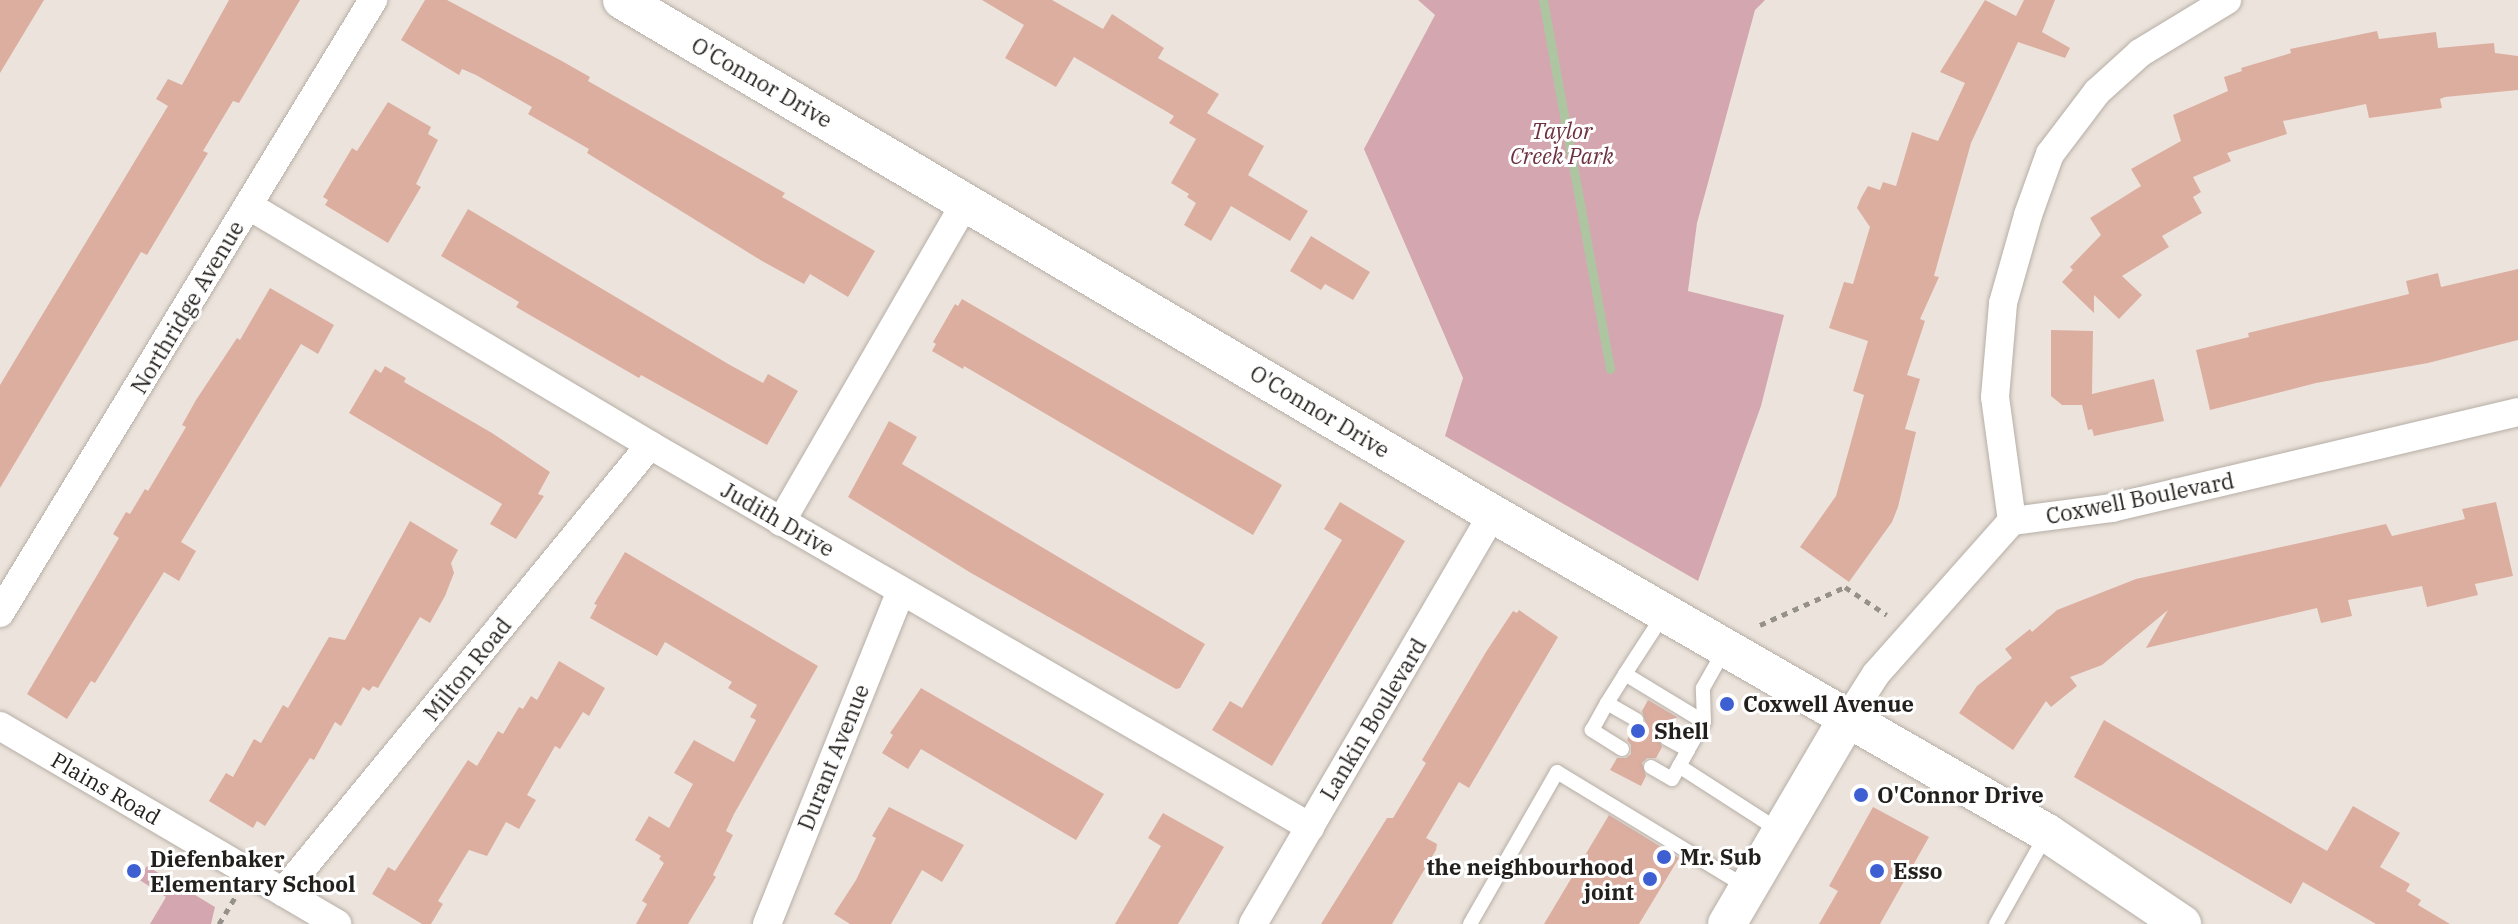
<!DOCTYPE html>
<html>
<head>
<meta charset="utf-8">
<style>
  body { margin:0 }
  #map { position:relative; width:2518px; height:924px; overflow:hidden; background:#ece4dc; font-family:"IBM Plex Serif",serif }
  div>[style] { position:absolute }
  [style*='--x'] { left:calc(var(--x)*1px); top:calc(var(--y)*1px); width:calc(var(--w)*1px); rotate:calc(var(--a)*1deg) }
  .green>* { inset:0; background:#d4a6af }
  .stream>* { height:9px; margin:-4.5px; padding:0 4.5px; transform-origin:4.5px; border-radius:4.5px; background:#adc6a1 }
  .building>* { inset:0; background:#dcaea0 }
  .path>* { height:5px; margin-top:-2.5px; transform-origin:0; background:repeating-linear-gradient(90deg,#95908a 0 6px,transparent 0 12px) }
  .roads { filter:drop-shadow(0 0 2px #b6aea6) drop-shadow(0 0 2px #b6aea6) }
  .lane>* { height:14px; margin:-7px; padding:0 7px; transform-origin:7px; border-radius:7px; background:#fff }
  .street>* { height:28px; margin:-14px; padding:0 14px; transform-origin:14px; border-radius:14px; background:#fff }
  .secondary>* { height:38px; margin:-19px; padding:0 19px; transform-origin:19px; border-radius:19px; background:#fff }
  .dots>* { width:22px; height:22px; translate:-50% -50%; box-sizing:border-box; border:4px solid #fff; border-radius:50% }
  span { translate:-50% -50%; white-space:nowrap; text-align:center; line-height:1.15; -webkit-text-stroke:6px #fff; paint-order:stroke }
  .street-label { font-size:22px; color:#221f1c }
  .park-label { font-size:22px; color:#6d3141; font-style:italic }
  .poi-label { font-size:22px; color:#221f1c; font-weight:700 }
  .left { translate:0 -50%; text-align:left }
  .right { translate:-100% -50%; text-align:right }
</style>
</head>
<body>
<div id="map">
  <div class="green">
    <div style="clip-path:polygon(1418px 0,1765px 0,1755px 10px,1697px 223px,1688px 291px,1784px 315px,1761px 406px,1698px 581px,1445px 436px,1463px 378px,1364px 149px,1435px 15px)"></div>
    <div style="clip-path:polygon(147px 866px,215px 907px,211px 924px,150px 924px,166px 897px,138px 879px)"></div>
  </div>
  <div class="stream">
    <div style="--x:1543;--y:0;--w:375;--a:79.7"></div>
  </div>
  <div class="building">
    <div style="clip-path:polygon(0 0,44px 0,0 73px)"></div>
    <div style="clip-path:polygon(229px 0,300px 0,239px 103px,233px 101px,203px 151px,208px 153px,147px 255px,141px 252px,0 488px,0 385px,168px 106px,156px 99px,168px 79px,182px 85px)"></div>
    <div style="clip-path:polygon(425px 0,447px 0,560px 60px,590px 77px,588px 81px,785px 193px,782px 197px,875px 251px,848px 297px,810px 274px,804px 284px,762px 261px,587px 153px,589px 149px,528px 114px,532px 107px,476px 75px,462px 69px,459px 75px,401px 40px)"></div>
    <div style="clip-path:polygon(982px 0,1052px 0,1103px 29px,1112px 14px,1164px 48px,1158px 58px,1219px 94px,1207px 113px,1264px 146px,1248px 175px,1308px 211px,1290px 241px,1231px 206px,1211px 241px,1184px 225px,1196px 203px,1187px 197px,1189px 194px,1171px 183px,1196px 139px,1169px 123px,1174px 116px,1074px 57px,1056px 87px,1005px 58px,1024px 25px)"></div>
    <div style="clip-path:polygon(1985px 0,2016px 16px,2024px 0,2055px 0,2042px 32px,2070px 48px,2065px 58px,2018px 42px,1971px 143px,1934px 276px,1939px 277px,1920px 319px,1925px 321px,1907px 375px,1920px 379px,1905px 429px,1916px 432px,1898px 507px,1892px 522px,1849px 582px,1800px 547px,1836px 496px,1864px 395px,1853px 391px,1868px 341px,1829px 328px,1844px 282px,1853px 284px,1870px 227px,1857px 208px,1861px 198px,1868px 186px,1880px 190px,1883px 182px,1896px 186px,1912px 132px,1938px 141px,1965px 83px,1940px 72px)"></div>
    <div style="clip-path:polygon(2377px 31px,2379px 39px,2436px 32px,2438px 48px,2494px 43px,2495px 53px,2518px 56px,2518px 90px,2445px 97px,2440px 99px,2442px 108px,2369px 118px,2366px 104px,2283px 121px,2287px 134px,2227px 153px,2231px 161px,2193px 177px,2201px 192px,2193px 197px,2202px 213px,2162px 236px,2169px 247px,2122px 276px,2142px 295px,2119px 319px,2094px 295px,2094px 313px,2062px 282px,2073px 270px,2070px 267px,2101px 235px,2090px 218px,2141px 186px,2131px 169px,2181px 141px,2173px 115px,2228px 91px,2224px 77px,2242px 71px,2241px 68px,2291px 53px,2290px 49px)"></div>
    <div style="clip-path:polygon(388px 102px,431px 127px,428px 134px,438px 140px,416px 184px,421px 187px,388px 243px,325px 205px,328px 200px,323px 197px,352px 148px,357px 151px)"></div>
    <div style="clip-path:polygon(468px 209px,730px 365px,763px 383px,768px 374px,798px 391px,767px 445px,641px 375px,639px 378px,516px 307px,519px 302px,441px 256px)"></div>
    <div style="clip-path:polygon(1311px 236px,1370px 272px,1353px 300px,1325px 284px,1321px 290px,1290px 271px)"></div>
    <div style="clip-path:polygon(2518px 269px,2518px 340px,2428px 363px,2316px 383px,2210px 410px,2196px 350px,2249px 337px,2248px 333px,2409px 294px,2406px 281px,2438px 273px,2441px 287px)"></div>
    <div style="clip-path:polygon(270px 288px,334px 325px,318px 354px,301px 344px,181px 542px,196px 551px,179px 581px,164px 572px,95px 683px,91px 681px,67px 719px,27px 694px,119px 538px,113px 534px,126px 512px,130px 514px,145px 489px,148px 491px,186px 427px,182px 425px,196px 400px,237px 338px,240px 340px)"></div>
    <div style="clip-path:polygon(962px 299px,1282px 485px,1253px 535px,964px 366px,963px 369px,932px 351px,936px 344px,933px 342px,955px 304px,958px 306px)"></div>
    <div style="clip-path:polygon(2051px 330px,2093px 331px,2092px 394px,2154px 379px,2164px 421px,2094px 436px,2092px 429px,2088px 430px,2082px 405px,2062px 405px,2051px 396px)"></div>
    <div style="clip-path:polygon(385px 366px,406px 378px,404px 382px,492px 433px,550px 472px,538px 494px,544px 496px,516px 539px,490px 524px,502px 504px,349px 413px,375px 369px,381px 373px)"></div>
    <div style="clip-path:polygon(889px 421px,917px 437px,902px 464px,1205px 644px,1180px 688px,1176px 689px,971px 573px,848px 497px)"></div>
    <div style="clip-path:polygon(1340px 502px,1405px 541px,1272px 766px,1212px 730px,1230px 701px,1242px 708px,1342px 540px,1324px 529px)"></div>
    <div style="clip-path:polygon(2496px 502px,2513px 576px,2475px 584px,2478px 595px,2427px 607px,2422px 586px,2348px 600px,2352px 616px,2321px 623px,2317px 608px,2146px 648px,2168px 610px,2102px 665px,2070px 677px,2077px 686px,2051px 707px,2046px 701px,2013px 750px,1959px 713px,1977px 686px,2012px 658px,2005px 649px,2030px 629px,2032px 632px,2057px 610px,2136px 579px,2386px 524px,2392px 536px,2465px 519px,2462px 509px)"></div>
    <div style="clip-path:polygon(410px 521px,458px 550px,451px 563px,454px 573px,445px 596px,430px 623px,420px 617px,378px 688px,373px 686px,369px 691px,363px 687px,341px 726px,335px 722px,314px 760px,310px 758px,265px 826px,257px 821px,253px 828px,209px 801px,226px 773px,233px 777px,254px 739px,261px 743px,283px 705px,288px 708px,329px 637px,345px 640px)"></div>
    <div style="clip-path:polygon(625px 552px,818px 666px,734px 814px,726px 831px,733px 835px,713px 875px,716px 877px,688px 924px,636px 924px,647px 904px,642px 901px,664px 863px,659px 859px,661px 856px,635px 840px,649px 816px,669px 828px,693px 784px,674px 773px,694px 740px,734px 762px,756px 720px,750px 717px,757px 705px,728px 688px,732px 682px,665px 642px,657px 656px,590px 618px,597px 605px,594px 604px)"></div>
    <div style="clip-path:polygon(1519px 610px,1558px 637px,1469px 788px,1459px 782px,1426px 838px,1437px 844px,1436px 850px,1392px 924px,1321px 924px,1387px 818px,1393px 818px,1426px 763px,1422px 760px,1486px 652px,1513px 611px,1517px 613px)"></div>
    <div style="clip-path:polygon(559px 661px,605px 688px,589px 716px,583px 712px,560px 749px,555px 746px,527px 795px,536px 800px,519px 829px,506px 822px,487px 856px,469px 850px,438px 901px,443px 904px,431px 924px,422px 924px,372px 894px,388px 867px,395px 871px,468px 760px,477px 766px,498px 731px,503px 734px,519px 707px,523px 709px,531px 696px,537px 700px)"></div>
    <div style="clip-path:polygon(921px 688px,1104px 794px,1076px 840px,921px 749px,908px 769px,882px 753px,893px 735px,890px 733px)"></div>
    <div style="clip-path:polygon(1648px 700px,1677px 717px,1671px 729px,1662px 729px,1657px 734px,1662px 747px,1656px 758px,1647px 758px,1642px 763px,1646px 776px,1641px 786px,1610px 770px,1617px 758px,1626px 758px,1631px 754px,1631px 745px,1627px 740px,1632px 729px,1641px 729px,1646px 724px,1642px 711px)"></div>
    <div style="clip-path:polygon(2104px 720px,2327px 851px,2353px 806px,2400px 833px,2380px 867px,2410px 884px,2406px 891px,2421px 900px,2418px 905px,2450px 924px,2376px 924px,2303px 882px,2291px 904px,2074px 777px)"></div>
    <div style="clip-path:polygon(889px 807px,964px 845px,942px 882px,922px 870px,891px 924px,850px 924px,834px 914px,856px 880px,876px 838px,872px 836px)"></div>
    <div style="clip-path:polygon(1873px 807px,1929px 837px,1880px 924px,1819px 924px,1838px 891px,1829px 886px)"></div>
    <div style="clip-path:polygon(1163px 813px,1224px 847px,1178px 924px,1115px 924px,1161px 846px,1148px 838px)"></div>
    <div style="clip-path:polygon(1609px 815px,1679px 858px,1639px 924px,1544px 924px)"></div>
  </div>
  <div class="path">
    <div style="--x:1760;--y:625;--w:93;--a:-24.1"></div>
    <div style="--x:1845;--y:587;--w:50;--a:33.7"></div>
    <div style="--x:219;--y:924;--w:31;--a:-59"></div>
  </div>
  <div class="roads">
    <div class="lane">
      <div style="--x:1625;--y:674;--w:72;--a:-57"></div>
      <div style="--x:1607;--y:703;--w:34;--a:-58"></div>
      <div style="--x:1625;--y:674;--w:92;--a:31.3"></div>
      <div style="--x:1704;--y:722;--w:32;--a:120"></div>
      <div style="--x:1704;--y:722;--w:34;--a:-92"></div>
      <div style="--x:1703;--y:688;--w:45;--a:-60.6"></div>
      <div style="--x:1622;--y:749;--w:36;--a:-148"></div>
      <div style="--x:1592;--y:730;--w:31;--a:-61"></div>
      <div style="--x:1607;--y:703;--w:34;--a:30"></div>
      <div style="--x:1679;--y:766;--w:120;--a:32.8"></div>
      <div style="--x:1651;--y:767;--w:24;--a:30"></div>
      <div style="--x:1672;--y:779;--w:33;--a:-61"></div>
      <div style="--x:1688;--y:750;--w:25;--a:-151"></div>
      <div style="--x:1470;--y:924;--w:175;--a:-60.2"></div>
      <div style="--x:1557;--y:772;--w:223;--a:31.3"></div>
      <div style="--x:1996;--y:924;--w:104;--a:-60.7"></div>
    </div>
    <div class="street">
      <div style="--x:249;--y:206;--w:467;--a:30.8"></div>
      <div style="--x:650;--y:445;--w:763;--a:30.06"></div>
      <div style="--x:2012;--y:521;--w:125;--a:-97.8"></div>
      <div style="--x:1995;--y:397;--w:94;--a:-85.1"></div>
      <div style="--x:2003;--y:303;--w:91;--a:-74.1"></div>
      <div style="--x:2028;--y:215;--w:65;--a:-70.2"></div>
      <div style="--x:2050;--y:154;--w:78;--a:-52.8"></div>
      <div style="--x:2097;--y:92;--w:58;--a:-42.2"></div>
      <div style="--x:2140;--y:53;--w:102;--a:-31.3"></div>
      <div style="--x:781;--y:522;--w:370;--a:-60"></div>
      <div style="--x:0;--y:613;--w:718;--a:-58.68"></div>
      <div style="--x:1848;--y:718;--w:52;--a:-57.5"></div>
      <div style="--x:1876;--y:674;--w:205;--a:-48.4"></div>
      <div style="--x:2012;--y:521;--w:101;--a:-7.4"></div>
      <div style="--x:2112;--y:508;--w:417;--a:-13.3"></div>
      <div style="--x:0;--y:726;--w:391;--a:30.4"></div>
      <div style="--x:283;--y:892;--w:578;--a:-50.61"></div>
      <div style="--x:767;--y:924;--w:359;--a:-68.1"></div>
      <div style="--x:1253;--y:924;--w:475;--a:-59.7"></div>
    </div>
    <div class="secondary">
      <div style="--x:622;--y:0;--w:1011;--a:30.55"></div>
      <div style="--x:1493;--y:514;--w:639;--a:29.93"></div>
      <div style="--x:2047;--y:833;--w:163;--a:34"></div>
      <div style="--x:1727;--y:924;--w:239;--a:-59.6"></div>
    </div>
  </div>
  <div class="dots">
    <div style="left:1727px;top:704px;background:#3d5fd1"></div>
    <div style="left:1638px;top:731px;background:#3d5fd1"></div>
    <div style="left:1861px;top:795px;background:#3d5fd1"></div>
    <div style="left:1664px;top:857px;background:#3d5fd1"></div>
    <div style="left:134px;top:871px;background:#3d5fd1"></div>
    <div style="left:1877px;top:871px;background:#3d5fd1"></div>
    <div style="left:1650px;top:879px;background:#3d5fd1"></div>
  </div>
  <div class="street-label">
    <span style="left:762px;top:82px;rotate:30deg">O'Connor Drive</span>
    <span style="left:187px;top:307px;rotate:-59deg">Northridge Avenue</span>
    <span style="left:1320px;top:411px;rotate:31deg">O'Connor Drive</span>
    <span style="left:2140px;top:498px;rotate:-11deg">Coxwell Boulevard</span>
    <span style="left:778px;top:519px;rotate:30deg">Judith Drive</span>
    <span style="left:467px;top:669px;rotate:-51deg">Milton Road</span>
    <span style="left:1373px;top:719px;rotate:-59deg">Lankin Boulevard</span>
    <span style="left:833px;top:757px;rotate:-68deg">Durant Avenue</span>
    <span style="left:106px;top:788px;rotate:30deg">Plains Road</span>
  </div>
  <div class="park-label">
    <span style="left:1562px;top:143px">Taylor<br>Creek Park</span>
  </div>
  <div class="poi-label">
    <span class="left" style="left:1743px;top:704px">Coxwell Avenue</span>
    <span class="left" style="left:1654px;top:731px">Shell</span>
    <span class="left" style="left:1877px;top:795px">O'Connor Drive</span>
    <span class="left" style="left:1680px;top:857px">Mr. Sub</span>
    <span class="left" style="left:150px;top:871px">Diefenbaker<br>Elementary School</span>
    <span class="right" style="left:1634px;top:879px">the neighbourhood<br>joint</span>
    <span class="left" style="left:1893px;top:871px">Esso</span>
  </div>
</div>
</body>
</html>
